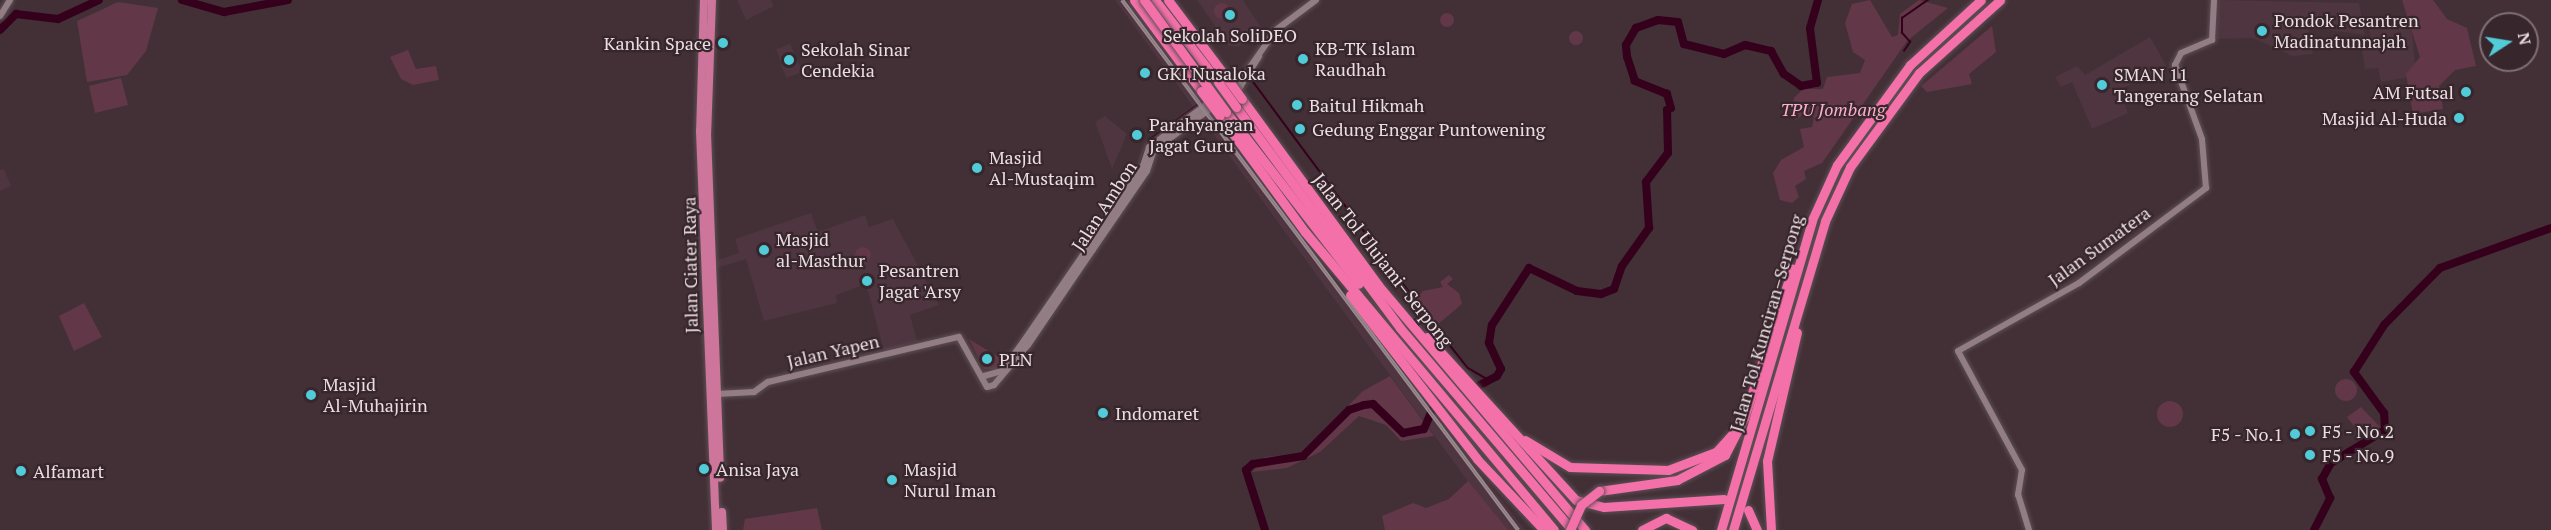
<!DOCTYPE html>
<html>
<head>
<meta charset="utf-8">
<style>
  body { margin:0 }
  #map { position:relative; width:2551px; height:530px; overflow:hidden; background:#423036; font-family:"PT Serif",serif }
  div>[style] { position:absolute }
  [style*='--x'] { left:calc(var(--x)*1px); top:calc(var(--y)*1px); width:calc(var(--w)*1px); rotate:calc(var(--a)*1deg) }
  .built>* { inset:0; background:#4e353f }
  .green>* { inset:0; background:#623748 }
  .round { border-radius:50% }
  .stream>* { height:1.5px; margin:-0.75px; padding:0 0.75px; transform-origin:0.75px; border-radius:0.75px; background:#35001b }
  .river>* { height:8px; margin:-4px; padding:0 4px; transform-origin:4px; border-radius:4px; background:#35001b }
  .roads { filter:drop-shadow(0 0 2px #5e4f55) drop-shadow(0 0 2px #5e4f55) }
  .minor>* { height:6px; margin:-3px; padding:0 3px; transform-origin:3px; border-radius:3px; background:#937d84 }
  .major>* { height:8px; margin:-4px; padding:0 4px; transform-origin:4px; border-radius:4px; background:#cd759a }
  .highway>* { height:9px; margin:-4.5px; padding:0 4.5px; transform-origin:4.5px; border-radius:4.5px; background:#f470a9 }
  .rail>* { height:4px; margin-top:-2px; transform-origin:0; background:repeating-linear-gradient(90deg,#37262c 0 4.5px,#98898e 0 9px); box-sizing:border-box; border-block:2px solid #98898e }
  .bridges { filter:drop-shadow(0 0 2px #5e4f55) drop-shadow(0 0 2px #5e4f55) }
  .highway-bridge>* { height:9px; margin:-4.5px; padding:0 4.5px; transform-origin:4.5px; border-radius:4.5px; background:#f470a9 }
  .dots>* { width:16px; height:16px; translate:-50% -50%; box-sizing:border-box; border:3px solid #37262c; border-radius:50% }
  span { translate:-50% -50%; white-space:nowrap; text-align:center; line-height:1.15; -webkit-text-stroke:4.5px #37262c; paint-order:stroke }
  .poi-label { font-size:18px; color:#eadee2 }
  .left { translate:0 -50%; text-align:left }
  .right { translate:-100% -50%; text-align:right }
  .park-label { font-size:18px; color:#faaeca; font-style:italic }
  .street-label { font-size:18px; color:#eadee2 }
  .north { position:absolute; left:2479px; top:12px; width:60px; height:60px; box-sizing:border-box; background:#37262c; border:2px solid #7f7075; border-radius:50%; rotate:78deg; font-size:16px; font-weight:700; line-height:24px; text-align:center; color:#eadee2 }
  .north::after { content:''; display:block; margin:auto; width:21px; height:27px; background:#52cbd9; clip-path:polygon(50% 0,100% 100%,50% 72%,0 100%) }
</style>
</head>
<body>
<div id="map">
  <div class="built">
    <div style="clip-path:polygon(737px 0,771px 0,774px 6px,746px 20px)"></div>
    <div style="clip-path:polygon(1115px 0,1128px 0,1401px 372px,1525px 530px,1508px 530px,1478px 495px)"></div>
    <div style="clip-path:polygon(1197px 0,1243px 0,1262px 29px,1238px 47px,1229px 46px)"></div>
    <div style="clip-path:polygon(2219px 0,2359px 3px,2365px 35px,2308px 27px,2313px 54px,2293px 56px,2253px 38px,2217px 39px)"></div>
    <div style="clip-path:polygon(2366px 18px,2411px 21px,2416px 76px,2381px 82px,2378px 68px,2365px 69px,2361px 45px,2371px 37px)"></div>
    <div style="clip-path:polygon(2150px 37px,2167px 67px,2119px 90px,2128px 113px,2092px 129px,2072px 82px,2061px 87px,2055px 77px,2077px 66px,2085px 75px)"></div>
    <div style="clip-path:polygon(790px 44px,803px 72px,786px 78px,776px 49px)"></div>
    <div style="clip-path:polygon(1105px 116px,1127px 134px,1112px 169px,1095px 122px)"></div>
    <div style="clip-path:polygon(4px 169px,11px 186px,0 191px,0 170px)"></div>
    <div style="clip-path:polygon(811px 213px,818px 232px,865px 215px,869px 227px,893px 219px,939px 305px,910px 315px,917px 341px,884px 351px,866px 284px,836px 295px,837px 303px,764px 321px,746px 259px,716px 268px,715px 261px,739px 253px,735px 239px)"></div>
  </div>
  <div class="green">
    <div style="clip-path:polygon(1870px 0,1892px 37px,1898px 35px,1900px 14px,1919px 0,1948px 8px,1907px 41px,1822px 163px,1804px 171px,1806px 179px,1795px 186px,1799px 197px,1792px 203px,1780px 200px,1773px 173px,1781px 160px,1804px 147px,1800px 129px,1812px 127px,1814px 117px,1802px 115px,1796px 120px,1790px 110px,1794px 98px,1803px 89px,1823px 89px,1827px 77px,1860px 73px,1865px 60px,1853px 52px,1845px 23px,1852px 4px)"></div>
    <div style="clip-path:polygon(2402px 0,2433px 0,2447px 19px,2467px 28px,2476px 66px,2455px 70px,2439px 86px,2443px 109px,2413px 114px,2406px 74px,2420px 57px)"></div>
    <div style="clip-path:polygon(118px 2px,158px 8px,146px 51px,127px 75px,87px 82px,77px 21px)"></div>
    <div class="round" style="left:1214px;top:3px;width:16px;height:16px"></div>
    <div class="round" style="left:1440px;top:13px;width:14px;height:14px"></div>
    <div style="clip-path:polygon(1992px 26px,1996px 52px,1969px 74px,1972px 84px,1927px 92px,1921px 86px)"></div>
    <div class="round" style="left:1569px;top:31px;width:14px;height:14px"></div>
    <div style="clip-path:polygon(408px 50px,416px 69px,436px 66px,439px 80px,413px 85px,401px 79px,390px 57px)"></div>
    <div style="clip-path:polygon(121px 78px,128px 105px,95px 113px,89px 86px)"></div>
    <div class="round" style="left:855px;top:247px;width:16px;height:16px"></div>
    <div style="clip-path:polygon(1449px 275px,1453px 279px,1447px 284px,1459px 293px,1462px 304px,1437px 325px,1415px 300px,1423px 291px,1443px 287px,1440px 282px)"></div>
    <div style="clip-path:polygon(84px 303px,102px 337px,74px 351px,59px 316px)"></div>
    <div style="clip-path:polygon(969px 339px,1005px 361px,999px 369px,984px 369px)"></div>
    <div style="clip-path:polygon(1390px 376px,1434px 436px,1401px 441px,1386px 425px,1359px 416px,1320px 452px,1287px 468px,1252px 472px,1265px 457px,1300px 454px,1363px 391px)"></div>
    <div class="round" style="left:2335px;top:379px;width:22px;height:22px"></div>
    <div class="round" style="left:2157px;top:401px;width:26px;height:26px"></div>
    <div style="clip-path:polygon(2361px 407px,2380px 427px,2363px 438px,2347px 417px)"></div>
    <div style="clip-path:polygon(1468px 481px,1508px 530px,1385px 530px,1382px 516px,1413px 503px,1426px 508px,1449px 499px)"></div>
    <div style="clip-path:polygon(817px 508px,822px 530px,743px 530px,745px 519px)"></div>
  </div>
  <div class="stream">
    <div style="--x:1904;--y:51;--w:11;--a:-56"></div>
    <div style="--x:1910;--y:42;--w:12;--a:-132"></div>
    <div style="--x:1902;--y:33;--w:15;--a:-90"></div>
    <div style="--x:1902;--y:18;--w:32;--a:-35"></div>
    <div style="--x:1232;--y:79;--w:16;--a:-43"></div>
    <div style="--x:1252;--y:80;--w:294;--a:53.4"></div>
    <div style="--x:1427;--y:316;--w:66;--a:51.7"></div>
    <div style="--x:1468;--y:368;--w:22;--a:30"></div>
    <div style="--x:1141;--y:162;--w:25;--a:-69"></div>
    <div style="--x:1150;--y:139;--w:67;--a:-35.8"></div>
  </div>
  <div class="river">
    <div style="--x:182;--y:0;--w:44;--a:15.9"></div>
    <div style="--x:224;--y:12;--w:65;--a:-10.6"></div>
    <div style="--x:0;--y:30;--w:23;--a:-45"></div>
    <div style="--x:16;--y:14;--w:42;--a:6.8"></div>
    <div style="--x:58;--y:19;--w:45;--a:-24.9"></div>
    <div style="--x:1265;--y:530;--w:63;--a:-107.6"></div>
    <div style="--x:1246;--y:470;--w:9;--a:-41"></div>
    <div style="--x:1253;--y:464;--w:51;--a:-9.1"></div>
    <div style="--x:1303;--y:456;--w:65;--a:-45"></div>
    <div style="--x:1349;--y:410;--w:16;--a:-18"></div>
    <div style="--x:1364;--y:405;--w:9;--a:-6"></div>
    <div style="--x:1373;--y:404;--w:42;--a:44"></div>
    <div style="--x:1403;--y:433;--w:21;--a:-11"></div>
    <div style="--x:1424;--y:429;--w:21;--a:-67"></div>
    <div style="--x:1432;--y:410;--w:73;--a:-27.6"></div>
    <div style="--x:1497;--y:376;--w:8;--a:-60"></div>
    <div style="--x:1501;--y:369;--w:29;--a:-115"></div>
    <div style="--x:1489;--y:343;--w:18;--a:-81"></div>
    <div style="--x:1492;--y:325;--w:68;--a:-57"></div>
    <div style="--x:1529;--y:268;--w:53;--a:25.6"></div>
    <div style="--x:1577;--y:291;--w:24;--a:7"></div>
    <div style="--x:1601;--y:294;--w:14;--a:-21"></div>
    <div style="--x:1614;--y:289;--w:24;--a:-71"></div>
    <div style="--x:1622;--y:266;--w:47;--a:-54.6"></div>
    <div style="--x:1649;--y:228;--w:46;--a:-93.7"></div>
    <div style="--x:1646;--y:182;--w:36;--a:-53"></div>
    <div style="--x:1668;--y:153;--w:43;--a:-91.3"></div>
    <div style="--x:1667;--y:110;--w:4;--a:-27"></div>
    <div style="--x:1671;--y:108;--w:15;--a:-106"></div>
    <div style="--x:1667;--y:94;--w:35;--a:-158"></div>
    <div style="--x:1635;--y:81;--w:25;--a:-108"></div>
    <div style="--x:1627;--y:57;--w:12;--a:-95"></div>
    <div style="--x:1626;--y:45;--w:20;--a:-60"></div>
    <div style="--x:1636;--y:28;--w:23;--a:-20"></div>
    <div style="--x:1658;--y:20;--w:20;--a:6"></div>
    <div style="--x:1678;--y:22;--w:23;--a:75"></div>
    <div style="--x:1684;--y:44;--w:41;--a:14"></div>
    <div style="--x:1724;--y:54;--w:23;--a:-23"></div>
    <div style="--x:1745;--y:45;--w:27;--a:13"></div>
    <div style="--x:1771;--y:51;--w:26;--a:61"></div>
    <div style="--x:1784;--y:74;--w:21;--a:35"></div>
    <div style="--x:1801;--y:86;--w:16;--a:-11"></div>
    <div style="--x:1817;--y:83;--w:55;--a:-97.3"></div>
    <div style="--x:1810;--y:28;--w:29;--a:-74"></div>
    <div style="--x:2314;--y:530;--w:36;--a:-63"></div>
    <div style="--x:2330;--y:498;--w:21;--a:-113"></div>
    <div style="--x:2322;--y:479;--w:18;--a:-61"></div>
    <div style="--x:2331;--y:463;--w:63;--a:-31.4"></div>
    <div style="--x:2385;--y:430;--w:17;--a:-93"></div>
    <div style="--x:2384;--y:413;--w:51;--a:-126.2"></div>
    <div style="--x:2354;--y:372;--w:56;--a:-57.4"></div>
    <div style="--x:2384;--y:325;--w:80;--a:-45.5"></div>
    <div style="--x:2440;--y:268;--w:118;--a:-19.8"></div>
  </div>
  <div class="roads">
    <div class="minor">
      <div style="--x:0;--y:16;--w:19;--a:-58"></div>
      <div style="--x:1222;--y:94;--w:27;--a:-39"></div>
      <div style="--x:1243;--y:77;--w:57;--a:-54.9"></div>
      <div style="--x:1276;--y:30;--w:50;--a:-36.9"></div>
      <div style="--x:984;--y:376;--w:19;--a:-16"></div>
      <div style="--x:1002;--y:371;--w:36;--a:-54"></div>
      <div style="--x:1023;--y:342;--w:210;--a:-55.5"></div>
      <div style="--x:1142;--y:169;--w:23;--a:-72"></div>
      <div style="--x:1149;--y:147;--w:77;--a:-36.6"></div>
      <div style="--x:717;--y:394;--w:37;--a:-3"></div>
      <div style="--x:754;--y:392;--w:17;--a:-36"></div>
      <div style="--x:768;--y:382;--w:196;--a:-13.3"></div>
      <div style="--x:959;--y:337;--w:57;--a:60.8"></div>
      <div style="--x:987;--y:387;--w:7;--a:-16"></div>
      <div style="--x:994;--y:385;--w:52;--a:-49.6"></div>
      <div style="--x:1028;--y:345;--w:114;--a:-55.8"></div>
      <div style="--x:1092;--y:251;--w:97;--a:-55.5"></div>
      <div style="--x:1147;--y:171;--w:22;--a:-72"></div>
      <div style="--x:1154;--y:150;--w:107;--a:-36.2"></div>
      <div style="--x:1240;--y:87;--w:36;--a:-58"></div>
      <div style="--x:2029;--y:530;--w:37;--a:-107"></div>
      <div style="--x:2018;--y:495;--w:25;--a:-81"></div>
      <div style="--x:2022;--y:470;--w:135;--a:-118.3"></div>
      <div style="--x:1958;--y:351;--w:139;--a:-29.3"></div>
      <div style="--x:2079;--y:283;--w:159;--a:-36.8"></div>
      <div style="--x:2206;--y:188;--w:49;--a:-94.7"></div>
      <div style="--x:2202;--y:139;--w:79;--a:-110"></div>
      <div style="--x:2175;--y:65;--w:13;--a:-63"></div>
      <div style="--x:2181;--y:53;--w:34;--a:-23"></div>
      <div style="--x:2212;--y:40;--w:40;--a:-87.1"></div>
    </div>
    <div class="major">
      <div style="--x:704;--y:0;--w:131;--a:91.7"></div>
      <div style="--x:700;--y:131;--w:399;--a:87.7"></div>
      <div style="--x:712;--y:0;--w:134;--a:92.1"></div>
      <div style="--x:707;--y:134;--w:344;--a:87.8"></div>
      <div style="--x:722;--y:512;--w:18;--a:87"></div>
    </div>
    <div class="highway">
      <div style="--x:1134;--y:0;--w:113;--a:53.6"></div>
      <div style="--x:1155;--y:0;--w:103;--a:52.5"></div>
      <div style="--x:1168;--y:0;--w:96;--a:53"></div>
      <div style="--x:1242;--y:99;--w:230;--a:53.8"></div>
      <div style="--x:1378;--y:285;--w:321;--a:49.8"></div>
      <div style="--x:1236;--y:107;--w:275;--a:53.4"></div>
      <div style="--x:1400;--y:328;--w:265;--a:49.6"></div>
      <div style="--x:1226;--y:112;--w:217;--a:52.3"></div>
      <div style="--x:1220;--y:116;--w:144;--a:53.8"></div>
      <div style="--x:1305;--y:232;--w:388;--a:50.1"></div>
      <div style="--x:1350;--y:295;--w:207;--a:52.2"></div>
      <div style="--x:1477;--y:459;--w:98;--a:46.7"></div>
      <div style="--x:1427;--y:337;--w:221;--a:47.6"></div>
      <div style="--x:1576;--y:500;--w:29;--a:14"></div>
      <div style="--x:1604;--y:507;--w:120;--a:-3.8"></div>
      <div style="--x:1525;--y:440;--w:52;--a:31"></div>
      <div style="--x:1570;--y:467;--w:98;--a:1.8"></div>
      <div style="--x:1668;--y:470;--w:51;--a:-20.6"></div>
      <div style="--x:1716;--y:452;--w:27;--a:-48"></div>
      <div style="--x:1599;--y:491;--w:79;--a:-8"></div>
      <div style="--x:1677;--y:480;--w:54;--a:-27.5"></div>
      <div style="--x:1725;--y:455;--w:42;--a:-62.8"></div>
      <div style="--x:1744;--y:418;--w:157;--a:-72.1"></div>
      <div style="--x:1748;--y:510;--w:22;--a:66"></div>
      <div style="--x:1642;--y:530;--w:27;--a:-27"></div>
      <div style="--x:1666;--y:518;--w:29;--a:25"></div>
      <div style="--x:1721;--y:530;--w:323;--a:-73.6"></div>
      <div style="--x:1812;--y:220;--w:60;--a:-65.6"></div>
      <div style="--x:1837;--y:165;--w:124;--a:-53.9"></div>
      <div style="--x:1910;--y:65;--w:96;--a:-42.5"></div>
      <div style="--x:1733;--y:530;--w:322;--a:-73.4"></div>
      <div style="--x:1825;--y:221;--w:60;--a:-65.2"></div>
      <div style="--x:1850;--y:167;--w:117;--a:-53.7"></div>
      <div style="--x:1919;--y:73;--w:109;--a:-42"></div>
      <div style="--x:1771;--y:530;--w:69;--a:-93.3"></div>
      <div style="--x:1767;--y:461;--w:132;--a:-76.9"></div>
    </div>
  </div>
  <div class="rail">
    <div style="--x:1122;--y:0;--w:662;--a:53.23"></div>
  </div>
  <div class="bridges">
    <div class="highway-bridge">
      <div style="--x:1144;--y:0;--w:139;--a:53.8"></div>
      <div style="--x:1226;--y:77;--w:27;--a:54"></div>
      <div style="--x:1218;--y:82;--w:31;--a:54"></div>
      <div style="--x:1201;--y:91;--w:31;--a:53"></div>
      <div style="--x:1570;--y:530;--w:27;--a:-66"></div>
      <div style="--x:1581;--y:505;--w:23;--a:-38"></div>
    </div>
  </div>
  <div class="dots">
    <div style="left:1230px;top:15px;background:#52cbd9"></div>
    <div style="left:2262px;top:31px;background:#52cbd9"></div>
    <div style="left:723px;top:43px;background:#52cbd9"></div>
    <div style="left:1303px;top:59px;background:#52cbd9"></div>
    <div style="left:789px;top:60px;background:#52cbd9"></div>
    <div style="left:1145px;top:73px;background:#52cbd9"></div>
    <div style="left:2102px;top:85px;background:#52cbd9"></div>
    <div style="left:2466px;top:92px;background:#52cbd9"></div>
    <div style="left:1297px;top:105px;background:#52cbd9"></div>
    <div style="left:2459px;top:118px;background:#52cbd9"></div>
    <div style="left:1300px;top:129px;background:#52cbd9"></div>
    <div style="left:1137px;top:135px;background:#52cbd9"></div>
    <div style="left:977px;top:168px;background:#52cbd9"></div>
    <div style="left:764px;top:250px;background:#52cbd9"></div>
    <div style="left:867px;top:281px;background:#52cbd9"></div>
    <div style="left:987px;top:359px;background:#52cbd9"></div>
    <div style="left:311px;top:395px;background:#52cbd9"></div>
    <div style="left:1103px;top:413px;background:#52cbd9"></div>
    <div style="left:2310px;top:431px;background:#52cbd9"></div>
    <div style="left:2295px;top:434px;background:#52cbd9"></div>
    <div style="left:2310px;top:455px;background:#52cbd9"></div>
    <div style="left:704px;top:469px;background:#52cbd9"></div>
    <div style="left:21px;top:471px;background:#52cbd9"></div>
    <div style="left:892px;top:480px;background:#52cbd9"></div>
  </div>
  <div class="poi-label">
    <span class="left" style="left:2274px;top:31px">Pondok Pesantren<br>Madinatunnajah</span>
    <span style="left:1230px;top:35px">Sekolah SoliDEO</span>
    <span class="right" style="left:711px;top:43px">Kankin Space</span>
    <span class="left" style="left:1315px;top:59px">KB-TK Islam<br>Raudhah</span>
    <span class="left" style="left:801px;top:60px">Sekolah Sinar<br>Cendekia</span>
    <span class="left" style="left:1157px;top:73px">GKI Nusaloka</span>
    <span class="left" style="left:2114px;top:85px">SMAN 11<br>Tangerang Selatan</span>
    <span class="right" style="left:2454px;top:92px">AM Futsal</span>
    <span class="left" style="left:1309px;top:105px">Baitul Hikmah</span>
    <span class="right" style="left:2447px;top:118px">Masjid Al-Huda</span>
    <span class="left" style="left:1149px;top:135px">Parahyangan<br>Jagat Guru</span>
    <span class="left" style="left:1312px;top:129px">Gedung Enggar Puntowening</span>
    <span class="left" style="left:989px;top:168px">Masjid<br>Al-Mustaqim</span>
    <span class="left" style="left:776px;top:250px">Masjid<br>al-Masthur</span>
    <span class="left" style="left:879px;top:281px">Pesantren<br>Jagat 'Arsy</span>
    <span class="left" style="left:999px;top:359px">PLN</span>
    <span class="left" style="left:323px;top:395px">Masjid<br>Al-Muhajirin</span>
    <span class="left" style="left:1115px;top:413px">Indomaret</span>
    <span class="left" style="left:2322px;top:431px">F5 - No.2</span>
    <span class="right" style="left:2283px;top:434px">F5 - No.1</span>
    <span class="left" style="left:2322px;top:455px">F5 - No.9</span>
    <span class="left" style="left:716px;top:469px">Anisa Jaya</span>
    <span class="left" style="left:904px;top:480px">Masjid<br>Nurul Iman</span>
    <span class="left" style="left:33px;top:471px">Alfamart</span>
  </div>
  <div class="park-label">
    <span style="left:1833px;top:109px">TPU Jombang</span>
  </div>
  <div class="street-label">
    <span style="left:1104px;top:206px;rotate:-57deg">Jalan Ambon</span>
    <span style="left:2099px;top:246px;rotate:-36deg">Jalan Sumatera</span>
    <span style="left:1383px;top:260px;rotate:52deg">Jalan Tol Ulujami–Serpong</span>
    <span style="left:690px;top:265px;rotate:-91deg">Jalan Ciater Raya</span>
    <span style="left:1766px;top:323px;rotate:-74deg">Jalan Tol Kunciran–Serpong</span>
    <span style="left:833px;top:351px;rotate:-13deg">Jalan Yapen</span>
  </div>
  <div class="north">N</div>
</div>
</body>
</html>
